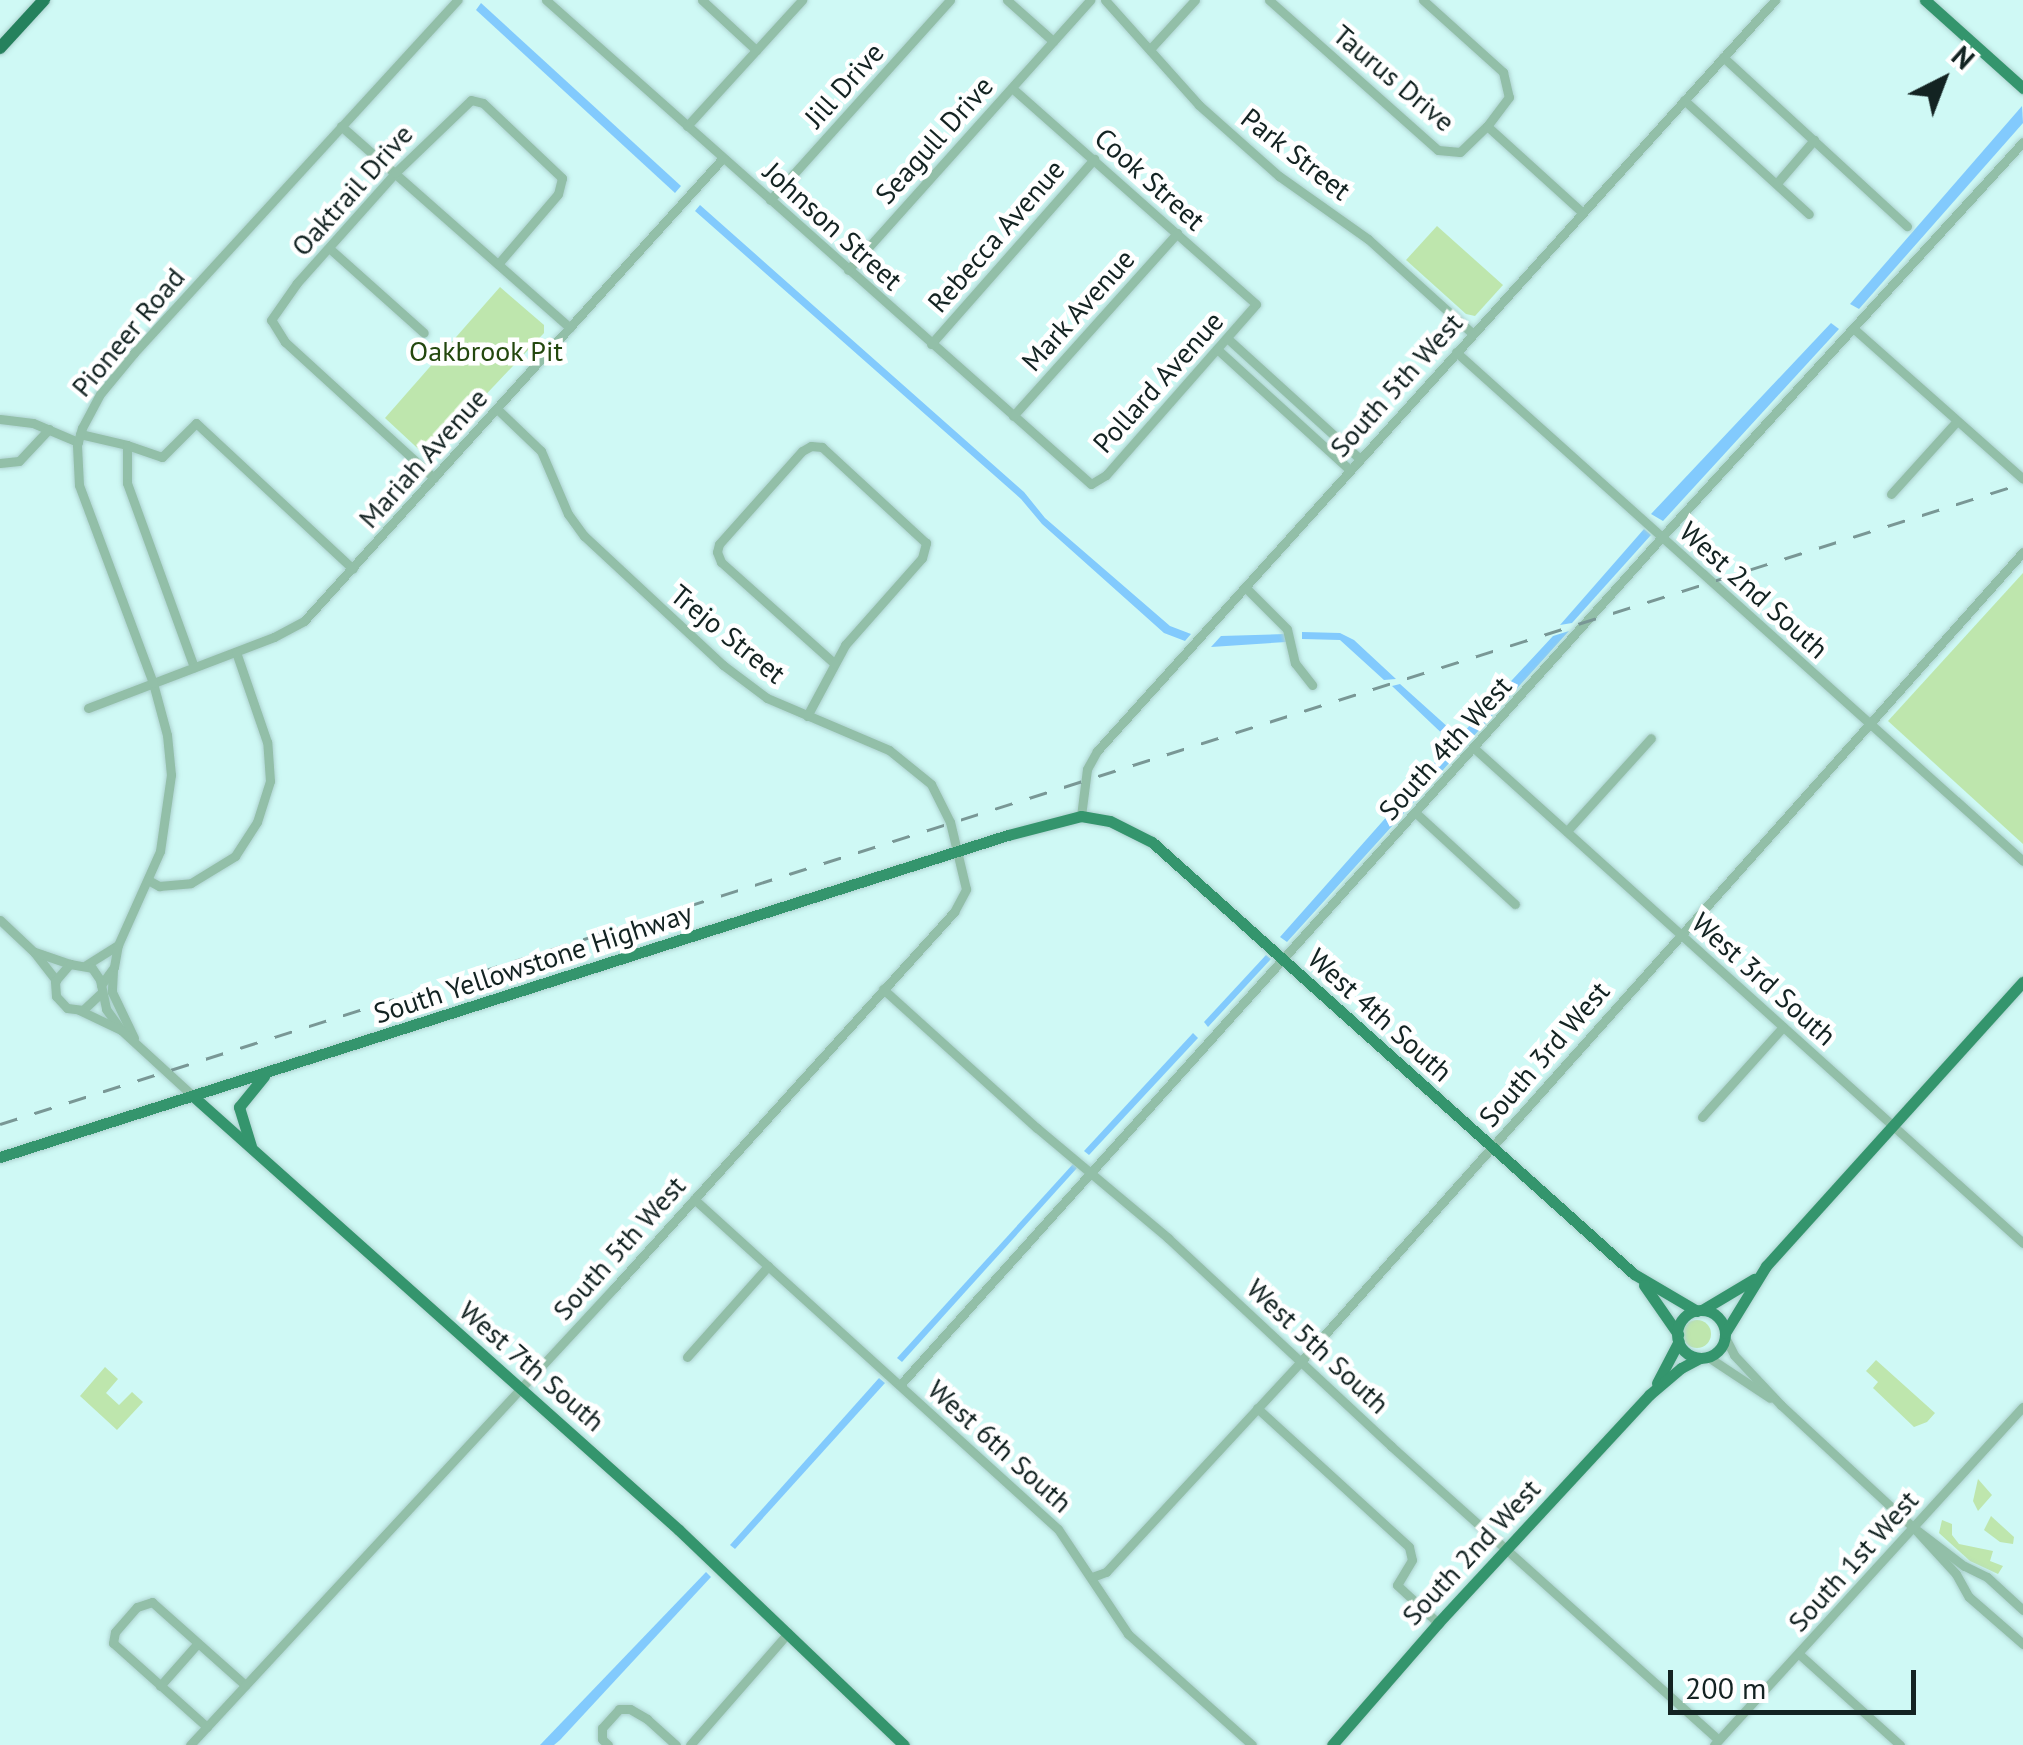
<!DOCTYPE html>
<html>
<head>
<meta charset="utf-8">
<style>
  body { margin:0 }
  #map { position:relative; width:2023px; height:1745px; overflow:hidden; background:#cff9f5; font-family:"PT Sans",sans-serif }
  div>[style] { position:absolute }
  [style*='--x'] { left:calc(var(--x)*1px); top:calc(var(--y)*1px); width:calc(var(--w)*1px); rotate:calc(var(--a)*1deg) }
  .green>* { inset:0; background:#bee6ad }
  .round { border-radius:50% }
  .water>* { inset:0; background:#82cafd }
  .roads { filter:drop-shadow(0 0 2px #add2cf) drop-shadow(0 0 2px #add2cf) }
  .minor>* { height:9px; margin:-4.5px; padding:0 4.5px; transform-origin:4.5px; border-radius:4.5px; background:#92bfa8 }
  .major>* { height:11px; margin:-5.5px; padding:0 5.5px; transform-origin:5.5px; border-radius:5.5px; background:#34956d }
  .major>.ring { margin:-5.5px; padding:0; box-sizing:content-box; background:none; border:11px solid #34956d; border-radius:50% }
  .highway>* { height:12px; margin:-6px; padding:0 6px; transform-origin:6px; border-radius:6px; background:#25815d }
  .rail>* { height:2.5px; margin-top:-1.25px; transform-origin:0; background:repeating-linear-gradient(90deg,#799795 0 18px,transparent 0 36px) }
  span { translate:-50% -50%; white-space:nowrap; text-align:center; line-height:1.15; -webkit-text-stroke:9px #fff; paint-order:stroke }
  .street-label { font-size:28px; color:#132322 }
  .park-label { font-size:28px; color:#23480e }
  .north { position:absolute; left:1893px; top:30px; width:100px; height:100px; -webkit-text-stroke:8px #fff; paint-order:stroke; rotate:42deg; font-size:28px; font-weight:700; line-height:40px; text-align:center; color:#132322 }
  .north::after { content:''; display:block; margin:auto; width:35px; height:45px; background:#132322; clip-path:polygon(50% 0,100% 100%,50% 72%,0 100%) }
  .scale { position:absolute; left:1668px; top:1670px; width:248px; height:45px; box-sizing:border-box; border:5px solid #132322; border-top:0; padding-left:12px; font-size:30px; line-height:35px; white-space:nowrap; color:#132322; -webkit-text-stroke:8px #fff; paint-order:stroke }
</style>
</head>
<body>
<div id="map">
  <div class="green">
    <div style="clip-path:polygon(1437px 226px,1503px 285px,1475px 316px,1466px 314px,1406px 260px)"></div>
    <div style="clip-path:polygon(500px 287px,544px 325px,544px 333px,427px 457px,385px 418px)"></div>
    <div style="clip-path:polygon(2023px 573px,2023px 844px,1888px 721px)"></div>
    <div class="round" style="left:1683px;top:1320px;width:28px;height:28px"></div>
    <div style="clip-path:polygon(1876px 1360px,1935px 1413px,1927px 1422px,1914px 1427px,1873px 1388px,1878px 1382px,1866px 1371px)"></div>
    <div style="clip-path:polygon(105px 1367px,118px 1379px,106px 1393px,119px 1405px,132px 1392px,143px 1402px,117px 1430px,80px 1396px)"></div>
    <div style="clip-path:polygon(1978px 1479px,1992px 1495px,1978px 1511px,1973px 1501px)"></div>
    <div style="clip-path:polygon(1991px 1516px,2014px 1537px,2013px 1544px,2000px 1542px,1984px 1530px)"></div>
    <div style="clip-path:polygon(1942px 1520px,1952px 1524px,1952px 1535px,1959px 1544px,1993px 1551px,1990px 1561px,2003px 1566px,1998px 1574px,1970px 1561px,1939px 1533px)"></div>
  </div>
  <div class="water">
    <div style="clip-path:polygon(481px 3px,681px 186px,675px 193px,476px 10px)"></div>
    <div style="clip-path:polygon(2022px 106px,2023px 123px,1859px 309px,1850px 304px)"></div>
    <div style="clip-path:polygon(700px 205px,1024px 492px,1045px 518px,1170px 626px,1191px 634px,1185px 641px,1164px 633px,1042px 524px,1021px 499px,695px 211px)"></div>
    <div style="clip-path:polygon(1831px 323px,1839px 329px,1663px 521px,1651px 514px)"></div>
    <div style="clip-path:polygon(1644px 529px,1651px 535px,1572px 623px,1560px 625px)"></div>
    <div style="clip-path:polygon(1569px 631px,1287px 942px,1280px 937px,1452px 743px,1392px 686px,1400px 684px,1459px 737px,1553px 636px)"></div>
    <div style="clip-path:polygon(1302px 632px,1340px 633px,1354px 640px,1396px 679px,1384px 680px,1340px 640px,1302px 639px)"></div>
    <div style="clip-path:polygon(1285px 634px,1286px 642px,1211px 647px,1221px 636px)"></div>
    <div style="clip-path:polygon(1266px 955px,1271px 959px,1208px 1027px,1204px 1022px)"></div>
    <div style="clip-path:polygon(1193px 1033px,1198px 1038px,1089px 1155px,1084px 1151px)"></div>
    <div style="clip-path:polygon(1073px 1164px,1077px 1168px,902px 1362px,897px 1358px)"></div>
    <div style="clip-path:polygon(879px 1378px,885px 1383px,735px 1549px,730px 1545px)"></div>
    <div style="clip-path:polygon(706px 1572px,711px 1577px,560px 1740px,554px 1745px,540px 1745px)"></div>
  </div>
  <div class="roads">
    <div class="minor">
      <div style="--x:546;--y:0;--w:729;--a:41.61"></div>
      <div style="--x:1091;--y:484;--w:17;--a:-31"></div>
      <div style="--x:1106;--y:475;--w:227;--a:-48.7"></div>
      <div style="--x:1256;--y:304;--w:326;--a:-138.5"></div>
      <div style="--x:702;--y:0;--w:74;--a:42.8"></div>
      <div style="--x:1007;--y:0;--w:62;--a:41.7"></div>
      <div style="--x:1105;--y:0;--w:141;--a:48.2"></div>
      <div style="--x:1199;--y:105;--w:107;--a:41.6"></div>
      <div style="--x:1279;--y:176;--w:109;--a:35.3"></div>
      <div style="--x:1368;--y:239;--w:140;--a:42.1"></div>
      <div style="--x:1269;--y:0;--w:226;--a:41.6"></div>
      <div style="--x:1438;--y:150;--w:22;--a:5"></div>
      <div style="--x:1460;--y:152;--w:37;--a:-44"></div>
      <div style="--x:1487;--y:126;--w:128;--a:42.2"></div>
      <div style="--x:1423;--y:0;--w:108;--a:42"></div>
      <div style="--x:1503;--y:72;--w:26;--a:77"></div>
      <div style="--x:1509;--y:97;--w:36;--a:127"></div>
      <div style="--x:1151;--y:48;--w:65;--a:-47.5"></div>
      <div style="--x:1723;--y:57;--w:250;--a:42.6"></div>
      <div style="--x:1684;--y:100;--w:169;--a:42.4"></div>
      <div style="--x:341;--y:126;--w:305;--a:41.4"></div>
      <div style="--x:687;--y:126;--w:171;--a:-47.6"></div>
      <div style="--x:1777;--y:183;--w:57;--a:-49.3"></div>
      <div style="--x:770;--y:200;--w:269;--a:-48"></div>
      <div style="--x:329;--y:248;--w:127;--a:41.8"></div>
      <div style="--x:848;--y:270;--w:363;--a:-48.1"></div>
      <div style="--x:1853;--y:328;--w:227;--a:41.6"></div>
      <div style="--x:1227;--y:338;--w:180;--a:42.3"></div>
      <div style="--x:931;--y:344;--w:247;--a:-48.6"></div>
      <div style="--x:1217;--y:349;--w:180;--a:42.3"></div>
      <div style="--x:1456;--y:352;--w:762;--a:41.91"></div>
      <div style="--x:1013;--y:416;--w:246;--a:-48.1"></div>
      <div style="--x:0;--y:419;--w:33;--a:7"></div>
      <div style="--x:33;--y:423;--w:49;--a:22.9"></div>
      <div style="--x:80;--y:434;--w:48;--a:13.2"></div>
      <div style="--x:127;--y:445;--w:38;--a:90"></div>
      <div style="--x:127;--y:483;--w:196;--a:70"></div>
      <div style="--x:127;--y:445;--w:37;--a:19"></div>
      <div style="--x:162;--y:457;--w:48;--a:-45"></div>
      <div style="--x:196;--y:423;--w:214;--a:42.9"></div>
      <div style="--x:0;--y:463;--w:19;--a:-6"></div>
      <div style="--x:19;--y:461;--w:44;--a:-46.8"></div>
      <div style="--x:434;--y:478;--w:202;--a:-137.6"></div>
      <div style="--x:285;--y:342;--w:26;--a:-122"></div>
      <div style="--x:271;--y:320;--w:45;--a:-54.9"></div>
      <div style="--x:297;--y:283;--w:147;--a:-48.3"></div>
      <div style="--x:395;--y:173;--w:105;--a:-43.8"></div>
      <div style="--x:471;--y:100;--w:12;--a:14"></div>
      <div style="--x:483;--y:103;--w:109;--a:43.5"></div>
      <div style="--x:562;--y:178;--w:16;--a:104"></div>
      <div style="--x:558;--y:194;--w:92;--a:130.6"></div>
      <div style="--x:1891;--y:494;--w:98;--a:-47.9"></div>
      <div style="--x:1245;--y:587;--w:59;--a:45"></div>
      <div style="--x:1287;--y:629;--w:35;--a:77"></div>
      <div style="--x:1295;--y:663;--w:28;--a:52"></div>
      <div style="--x:88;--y:708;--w:199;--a:-20.9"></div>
      <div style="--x:274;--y:637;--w:34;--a:-28"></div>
      <div style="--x:304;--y:621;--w:624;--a:-47.86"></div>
      <div style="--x:807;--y:716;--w:81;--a:-61.8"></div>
      <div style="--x:845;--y:645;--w:116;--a:-48.5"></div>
      <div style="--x:922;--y:558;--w:16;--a:-75"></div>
      <div style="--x:926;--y:543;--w:142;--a:-137.3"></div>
      <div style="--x:822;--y:447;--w:11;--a:-175"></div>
      <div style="--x:811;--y:446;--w:10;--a:151"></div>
      <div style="--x:802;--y:451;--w:125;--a:131.7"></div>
      <div style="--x:719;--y:544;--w:8;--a:104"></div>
      <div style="--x:717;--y:552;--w:11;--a:68"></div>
      <div style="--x:721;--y:562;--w:152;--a:41.8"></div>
      <div style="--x:1475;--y:749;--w:738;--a:42.03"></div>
      <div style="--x:1417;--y:814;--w:133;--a:42.6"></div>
      <div style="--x:1081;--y:816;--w:47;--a:-82.7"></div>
      <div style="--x:1087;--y:769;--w:21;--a:-61"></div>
      <div style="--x:1097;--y:751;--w:1012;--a:-47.92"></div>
      <div style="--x:1567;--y:831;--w:125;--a:-47.9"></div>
      <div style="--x:148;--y:880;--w:13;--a:29"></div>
      <div style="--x:159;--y:886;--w:32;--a:-5"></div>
      <div style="--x:191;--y:883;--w:52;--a:-31.5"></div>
      <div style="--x:235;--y:856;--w:40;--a:-57.1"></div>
      <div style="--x:257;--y:822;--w:43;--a:-72.4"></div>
      <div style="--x:270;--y:781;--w:39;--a:-94"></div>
      <div style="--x:267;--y:742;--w:95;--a:-109"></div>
      <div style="--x:0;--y:920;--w:47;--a:43.3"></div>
      <div style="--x:34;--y:952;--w:36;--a:52"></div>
      <div style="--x:35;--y:952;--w:37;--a:19"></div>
      <div style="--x:86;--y:965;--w:38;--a:-32"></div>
      <div style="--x:113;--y:970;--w:22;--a:93"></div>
      <div style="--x:112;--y:992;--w:51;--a:64.4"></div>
      <div style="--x:101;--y:985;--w:22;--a:-54"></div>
      <div style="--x:114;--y:967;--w:22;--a:-80"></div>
      <div style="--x:118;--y:945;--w:103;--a:-65.9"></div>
      <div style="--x:160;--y:851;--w:77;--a:-81.8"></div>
      <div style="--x:171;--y:775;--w:40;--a:-95.7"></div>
      <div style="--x:167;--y:735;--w:54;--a:-105.1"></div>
      <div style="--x:153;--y:683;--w:211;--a:-110.5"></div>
      <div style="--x:79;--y:485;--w:40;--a:-92.9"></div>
      <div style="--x:77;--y:445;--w:18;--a:-74"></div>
      <div style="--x:82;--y:428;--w:40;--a:-62"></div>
      <div style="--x:101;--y:393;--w:52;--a:-50.5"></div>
      <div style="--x:134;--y:353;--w:479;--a:-47.5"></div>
      <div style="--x:883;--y:989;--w:207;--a:42.1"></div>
      <div style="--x:1037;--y:1128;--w:171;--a:40"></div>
      <div style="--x:1168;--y:1238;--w:305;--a:43"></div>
      <div style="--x:1391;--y:1446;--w:440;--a:41.9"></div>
      <div style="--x:100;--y:994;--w:23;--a:137"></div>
      <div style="--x:83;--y:1010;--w:16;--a:-173"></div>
      <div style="--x:67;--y:1008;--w:16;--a:-133"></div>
      <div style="--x:56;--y:996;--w:15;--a:-94"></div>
      <div style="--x:55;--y:981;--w:23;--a:-49"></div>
      <div style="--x:70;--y:964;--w:22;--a:10"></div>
      <div style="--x:92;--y:968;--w:14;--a:56"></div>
      <div style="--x:100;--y:980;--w:30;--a:78"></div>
      <div style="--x:106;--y:1009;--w:26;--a:54"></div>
      <div style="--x:121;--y:1030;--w:99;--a:42.5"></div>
      <div style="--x:79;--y:1010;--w:47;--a:25.5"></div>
      <div style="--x:1702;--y:1117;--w:121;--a:-48"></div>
      <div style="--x:694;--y:1199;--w:491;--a:42.2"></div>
      <div style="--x:1058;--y:1529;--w:126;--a:56.3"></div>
      <div style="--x:1128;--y:1634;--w:166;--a:41.8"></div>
      <div style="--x:1725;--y:1337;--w:20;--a:63"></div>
      <div style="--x:1734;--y:1355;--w:69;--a:46.8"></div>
      <div style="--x:1781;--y:1405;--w:181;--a:42.8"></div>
      <div style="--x:687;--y:1357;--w:122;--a:-48.3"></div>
      <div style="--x:1708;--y:1357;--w:74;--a:33.5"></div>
      <div style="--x:900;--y:1385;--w:1140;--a:-48.06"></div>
      <div style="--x:1662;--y:537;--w:535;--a:-47.58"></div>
      <div style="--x:1257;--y:1408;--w:206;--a:42.4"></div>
      <div style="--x:1409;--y:1547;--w:13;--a:77"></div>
      <div style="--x:1412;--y:1560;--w:29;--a:121"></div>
      <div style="--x:1397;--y:1585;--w:56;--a:42.8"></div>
      <div style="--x:1092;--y:1577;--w:15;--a:-20"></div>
      <div style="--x:1106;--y:1572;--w:289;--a:-47.2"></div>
      <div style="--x:1302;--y:1360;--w:1083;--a:-48.26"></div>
      <div style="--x:2023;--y:1610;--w:49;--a:-137.5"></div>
      <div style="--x:1987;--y:1577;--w:25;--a:-154"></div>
      <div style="--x:1964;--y:1566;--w:63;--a:-142.8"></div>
      <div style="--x:1914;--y:1528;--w:62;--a:47.6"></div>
      <div style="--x:1956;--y:1574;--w:26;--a:61"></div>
      <div style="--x:1969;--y:1597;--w:72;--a:41"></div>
      <div style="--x:1799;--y:1654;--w:136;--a:42"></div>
      <div style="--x:160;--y:1686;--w:57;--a:-48.5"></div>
      <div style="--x:207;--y:1727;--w:126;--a:-138.2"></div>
      <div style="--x:113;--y:1643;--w:11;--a:-80"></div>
      <div style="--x:115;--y:1632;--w:33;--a:-49"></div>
      <div style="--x:137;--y:1607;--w:16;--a:-18"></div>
      <div style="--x:152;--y:1602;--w:125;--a:41.7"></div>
      <div style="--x:190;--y:1745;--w:623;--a:-47.15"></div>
      <div style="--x:614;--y:1288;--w:507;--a:-47.88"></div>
      <div style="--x:954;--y:912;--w:26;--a:-62"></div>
      <div style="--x:966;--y:889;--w:69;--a:-103.4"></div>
      <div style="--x:950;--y:822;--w:42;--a:-116.6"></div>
      <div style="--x:931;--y:784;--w:54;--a:-141"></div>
      <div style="--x:889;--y:750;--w:133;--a:-156.9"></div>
      <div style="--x:767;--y:698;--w:55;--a:-143.1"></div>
      <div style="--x:723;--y:665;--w:190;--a:-137.1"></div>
      <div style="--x:584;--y:536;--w:27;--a:-126"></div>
      <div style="--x:568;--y:514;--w:69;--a:-113.2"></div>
      <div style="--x:541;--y:451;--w:61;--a:-136.3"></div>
      <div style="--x:608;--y:1745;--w:8;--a:-135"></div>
      <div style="--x:602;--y:1739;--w:11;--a:-90"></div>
      <div style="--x:602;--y:1728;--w:25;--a:-48"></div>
      <div style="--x:619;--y:1709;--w:11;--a:0"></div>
      <div style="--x:630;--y:1709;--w:20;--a:30"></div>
      <div style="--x:647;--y:1719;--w:39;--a:42"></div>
      <div style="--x:690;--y:1745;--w:149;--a:-48.8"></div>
      <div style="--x:1714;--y:1745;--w:458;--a:-47.6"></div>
    </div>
    <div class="major">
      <div style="--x:1925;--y:0;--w:132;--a:41.9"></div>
      <div style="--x:194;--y:1097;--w:650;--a:41.76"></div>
      <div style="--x:679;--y:1530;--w:311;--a:43.7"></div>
      <div style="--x:251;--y:1146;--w:41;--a:-107.1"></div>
      <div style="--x:239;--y:1107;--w:40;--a:-51"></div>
      <div style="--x:0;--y:1157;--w:1058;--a:-17.72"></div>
      <div style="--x:1008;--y:835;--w:75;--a:-14.6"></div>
      <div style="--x:1081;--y:816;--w:29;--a:10"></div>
      <div style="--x:1110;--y:821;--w:47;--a:26.6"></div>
      <div style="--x:1152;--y:842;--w:647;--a:41.87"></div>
      <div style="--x:1634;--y:1274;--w:73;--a:30.4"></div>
      <div style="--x:1644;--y:1285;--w:60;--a:55.2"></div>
      <div style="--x:1702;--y:1310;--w:61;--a:-30.8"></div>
      <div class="ring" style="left:1677px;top:1310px;width:37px;height:37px"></div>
      <div style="--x:1725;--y:1333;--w:79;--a:-58.5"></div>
      <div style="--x:1766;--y:1266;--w:383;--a:-47.9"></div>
      <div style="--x:1657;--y:1383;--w:47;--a:-62.4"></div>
      <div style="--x:1332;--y:1745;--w:162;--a:-49"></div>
      <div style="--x:1438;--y:1623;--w:311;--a:-47.2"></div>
      <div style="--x:1649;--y:1395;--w:42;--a:-40.2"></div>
      <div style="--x:1681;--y:1368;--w:21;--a:-28"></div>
    </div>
    <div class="highway">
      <div style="--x:0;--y:48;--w:65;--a:-47.5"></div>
    </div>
  </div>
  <div class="rail">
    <div style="--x:0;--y:1124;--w:2122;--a:-17.58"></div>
  </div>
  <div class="street-label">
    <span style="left:1394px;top:78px;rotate:40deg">Taurus Drive</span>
    <span style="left:844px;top:85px;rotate:-48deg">Jill Drive</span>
    <span style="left:934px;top:140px;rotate:-48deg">Seagull Drive</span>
    <span style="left:1296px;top:154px;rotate:38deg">Park Street</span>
    <span style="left:1150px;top:179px;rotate:42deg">Cook Street</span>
    <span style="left:352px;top:190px;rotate:-48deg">Oaktrail Drive</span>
    <span style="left:833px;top:226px;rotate:42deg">Johnson Street</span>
    <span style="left:996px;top:236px;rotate:-49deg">Rebecca Avenue</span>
    <span style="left:1078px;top:310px;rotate:-48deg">Mark Avenue</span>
    <span style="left:128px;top:332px;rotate:-50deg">Pioneer Road</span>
    <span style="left:1158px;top:382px;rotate:-48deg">Pollard Avenue</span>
    <span style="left:1396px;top:385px;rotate:-48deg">South 5th West</span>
    <span style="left:423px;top:458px;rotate:-48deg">Mariah Avenue</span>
    <span style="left:1754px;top:590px;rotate:42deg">West 2nd South</span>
    <span style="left:728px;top:634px;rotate:39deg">Trejo Street</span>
    <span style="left:1445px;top:748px;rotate:-48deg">South 4th West</span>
    <span style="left:533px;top:963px;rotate:-18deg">South Yellowstone Highway</span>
    <span style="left:1764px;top:979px;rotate:42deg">West 3rd South</span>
    <span style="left:1380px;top:1015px;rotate:42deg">West 4th South</span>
    <span style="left:1544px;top:1054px;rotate:-49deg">South 3rd West</span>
    <span style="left:619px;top:1248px;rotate:-48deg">South 5th West</span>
    <span style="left:1318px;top:1346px;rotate:43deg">West 5th South</span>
    <span style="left:532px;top:1366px;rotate:41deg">West 7th South</span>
    <span style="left:1000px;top:1446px;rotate:42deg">West 6th South</span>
    <span style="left:1471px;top:1552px;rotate:-47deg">South 2nd West</span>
    <span style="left:1853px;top:1561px;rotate:-48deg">South 1st West</span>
  </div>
  <div class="park-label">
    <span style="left:486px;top:351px">Oakbrook Pit</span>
  </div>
  <div class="north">N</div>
  <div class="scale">200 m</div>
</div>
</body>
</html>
